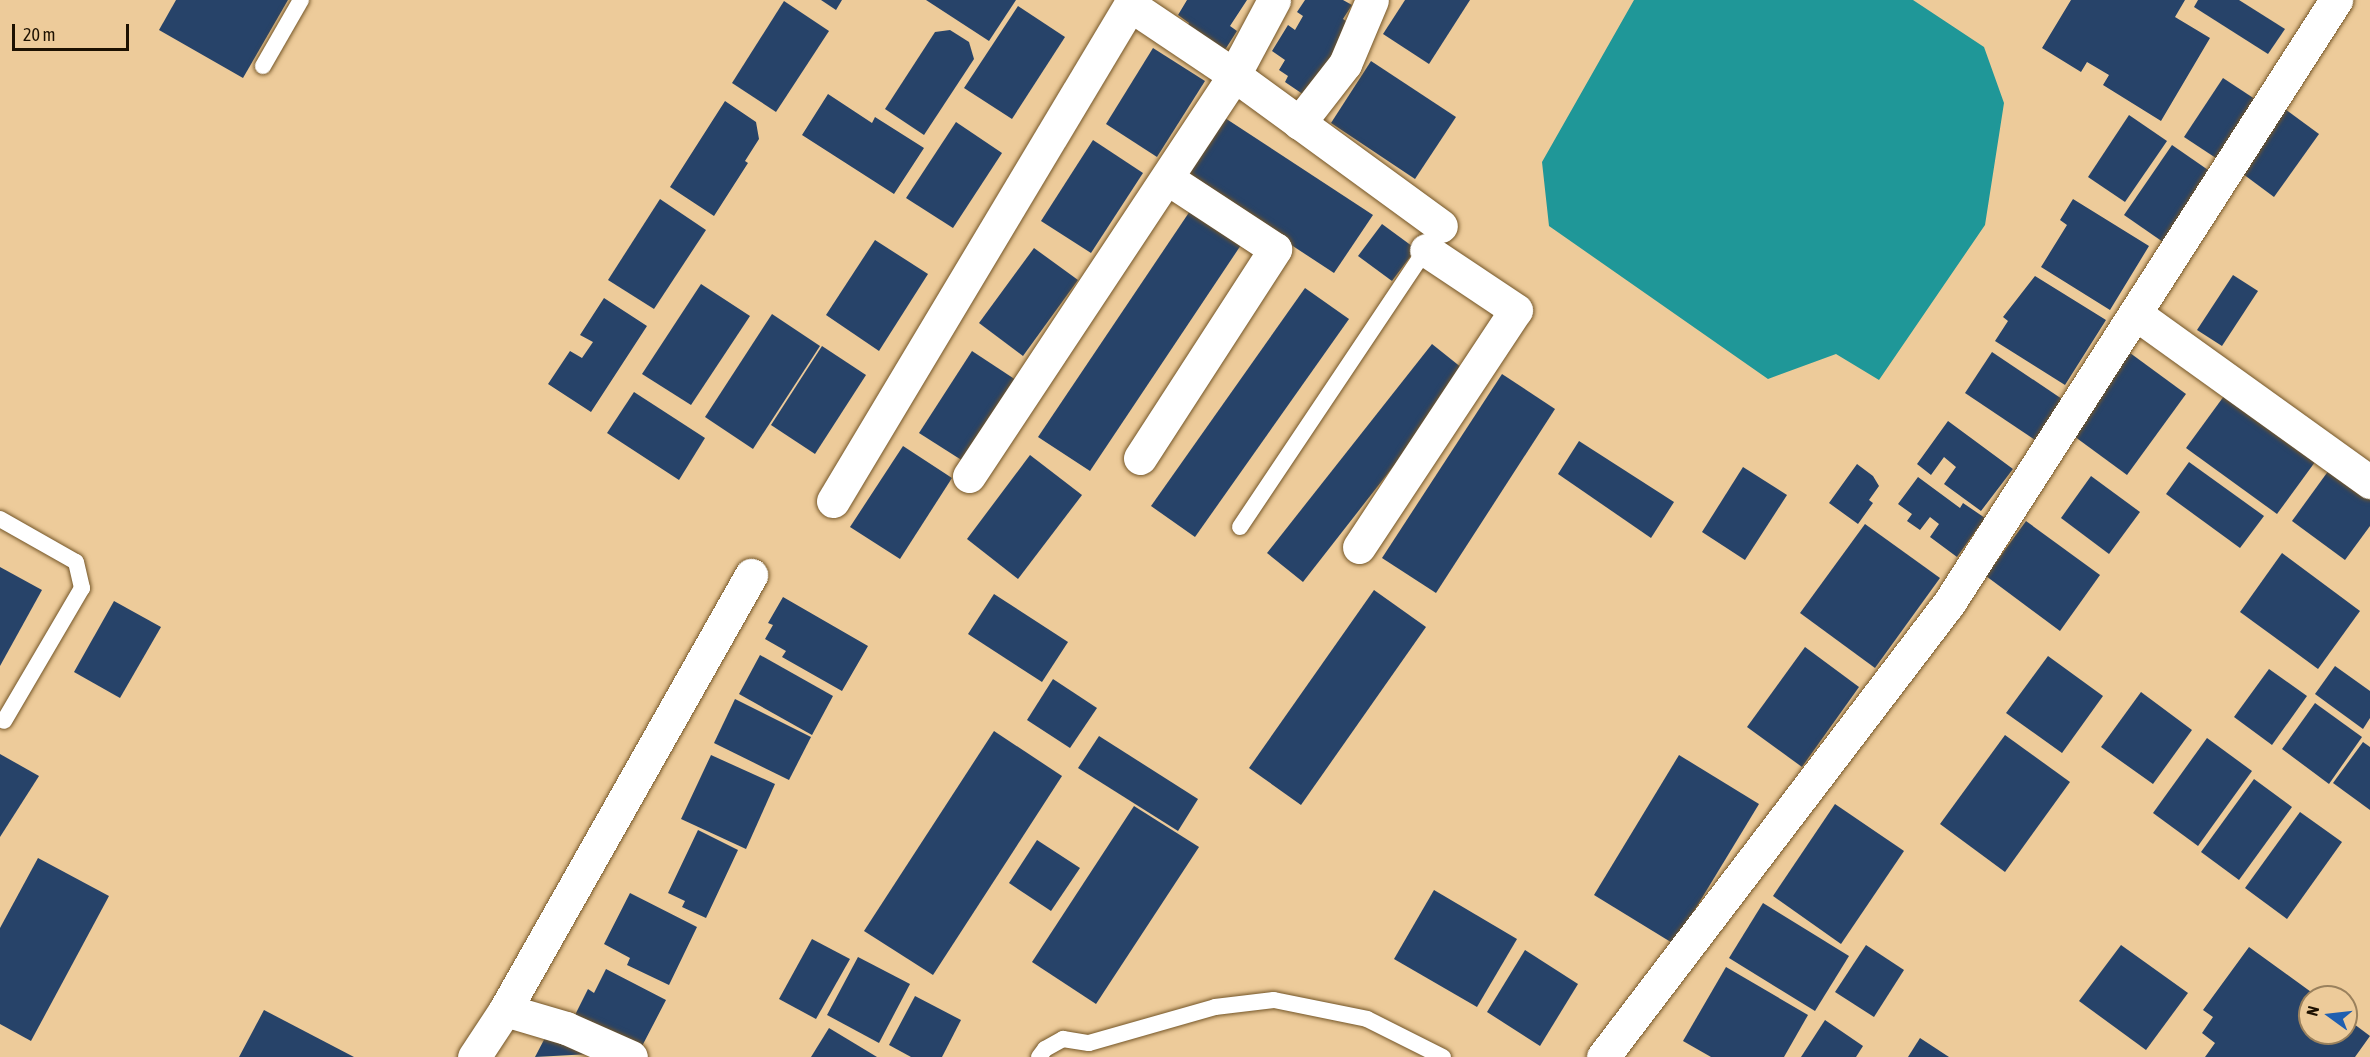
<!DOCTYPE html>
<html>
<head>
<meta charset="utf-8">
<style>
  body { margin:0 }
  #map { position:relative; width:2370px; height:1057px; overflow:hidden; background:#edcb9a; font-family:"Asap Condensed",sans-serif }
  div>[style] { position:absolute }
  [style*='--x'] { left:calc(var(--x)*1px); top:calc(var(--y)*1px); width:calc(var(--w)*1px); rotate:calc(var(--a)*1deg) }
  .water>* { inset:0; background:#1f9798 }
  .building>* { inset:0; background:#274369 }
  .roads { filter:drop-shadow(0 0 2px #745628) drop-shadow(0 0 2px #745628) }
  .lane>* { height:16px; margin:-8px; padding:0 8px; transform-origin:8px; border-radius:8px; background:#fff }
  .street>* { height:33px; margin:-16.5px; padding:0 16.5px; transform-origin:16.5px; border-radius:16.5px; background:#fff }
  span { translate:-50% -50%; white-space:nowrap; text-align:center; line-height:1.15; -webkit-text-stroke:6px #edcb9a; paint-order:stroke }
  .north { position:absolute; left:2298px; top:985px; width:60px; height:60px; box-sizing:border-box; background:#edcb9a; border:2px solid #9a815d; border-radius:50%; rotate:285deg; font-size:16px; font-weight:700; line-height:24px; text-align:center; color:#1d1101 }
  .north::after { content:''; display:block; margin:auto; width:21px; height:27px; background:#1f5fb0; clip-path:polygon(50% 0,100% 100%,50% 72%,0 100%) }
  .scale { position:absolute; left:12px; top:24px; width:117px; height:27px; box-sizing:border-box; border:3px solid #1d1101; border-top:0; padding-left:8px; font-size:18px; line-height:21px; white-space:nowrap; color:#1d1101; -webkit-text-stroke:4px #edcb9a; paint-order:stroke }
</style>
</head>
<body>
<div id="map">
  <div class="water">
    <div style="clip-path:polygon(1634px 0,1913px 0,1984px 47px,2004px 103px,1985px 225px,1879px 380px,1836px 354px,1768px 379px,1549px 226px,1542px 162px)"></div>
  </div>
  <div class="building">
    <div style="clip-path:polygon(176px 0,288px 0,243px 78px,159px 30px)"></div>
    <div style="clip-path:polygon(821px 0,842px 0,836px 10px)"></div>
    <div style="clip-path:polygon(926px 0,1016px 0,989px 41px)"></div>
    <div style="clip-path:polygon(1187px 0,1247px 0,1230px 26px,1237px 31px,1223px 53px,1186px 28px,1189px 23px,1178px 15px)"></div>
    <div style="clip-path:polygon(1305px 0,1343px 0,1352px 5px,1343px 19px,1353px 26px,1307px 97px,1285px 82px,1288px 76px,1279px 70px,1285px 60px,1272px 51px,1288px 25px,1295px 30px,1303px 16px,1297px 12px)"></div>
    <div style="clip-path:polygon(1405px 0,1470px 0,1429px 64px,1383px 34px)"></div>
    <div style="clip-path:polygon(2071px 0,2185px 0,2175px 17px,2210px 38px,2161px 121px,2103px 85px,2109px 75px,2087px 62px,2081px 72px,2042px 48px)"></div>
    <div style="clip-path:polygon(2198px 0,2239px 0,2285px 29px,2268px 54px,2194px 7px)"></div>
    <div style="clip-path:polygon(784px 1px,829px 31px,776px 112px,732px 83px)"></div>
    <div style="clip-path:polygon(1018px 6px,1065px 37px,1012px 119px,964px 88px)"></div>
    <div style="clip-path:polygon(950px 30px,969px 42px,974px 59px,924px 135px,885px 109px,935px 32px)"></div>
    <div style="clip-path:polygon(1153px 48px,1205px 81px,1157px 157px,1106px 124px)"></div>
    <div style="clip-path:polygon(1371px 61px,1456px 117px,1415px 179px,1331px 123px)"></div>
    <div style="clip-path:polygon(2223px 78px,2267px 107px,2228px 166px,2184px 137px)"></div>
    <div style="clip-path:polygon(828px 94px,872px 123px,875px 117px,924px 148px,894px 194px,802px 135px)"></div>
    <div style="clip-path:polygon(725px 101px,756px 122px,759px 139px,745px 161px,748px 163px,714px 216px,670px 187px)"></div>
    <div style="clip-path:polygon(2285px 109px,2319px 134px,2274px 197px,2239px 171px)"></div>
    <div style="clip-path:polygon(2129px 115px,2167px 141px,2125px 202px,2088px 177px)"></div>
    <div style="clip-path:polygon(1225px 118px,1373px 215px,1334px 273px,1186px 176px)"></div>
    <div style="clip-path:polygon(956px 122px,1002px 153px,953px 228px,906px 198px)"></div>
    <div style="clip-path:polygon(1093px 140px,1143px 173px,1091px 253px,1041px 221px)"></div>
    <div style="clip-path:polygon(2172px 145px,2211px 172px,2163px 242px,2124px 215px)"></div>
    <div style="clip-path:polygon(660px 199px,706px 230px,654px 309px,608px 280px)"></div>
    <div style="clip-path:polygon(2073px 199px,2149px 246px,2110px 310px,2041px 267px,2067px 225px,2060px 220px)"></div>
    <div style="clip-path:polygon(1192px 208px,1243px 242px,1090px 471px,1038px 437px)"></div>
    <div style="clip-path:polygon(1382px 224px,1416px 249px,1392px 281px,1358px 256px)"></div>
    <div style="clip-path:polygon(875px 240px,928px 274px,879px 351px,826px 315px)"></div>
    <div style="clip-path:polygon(1034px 248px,1078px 280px,1023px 356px,979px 323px)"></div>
    <div style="clip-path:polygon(2233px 275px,2258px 291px,2222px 346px,2197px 330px)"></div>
    <div style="clip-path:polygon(2035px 276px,2106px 320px,2065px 385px,1995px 341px,2008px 321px,2003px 317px)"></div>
    <div style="clip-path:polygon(701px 284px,750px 316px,691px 405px,642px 374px)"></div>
    <div style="clip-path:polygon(1305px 288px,1349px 319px,1195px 537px,1151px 506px)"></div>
    <div style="clip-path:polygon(604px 298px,647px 326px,591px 412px,548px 384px,570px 351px,582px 358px,593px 342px,580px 335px)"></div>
    <div style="clip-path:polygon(772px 314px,820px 346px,753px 449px,705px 417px)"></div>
    <div style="clip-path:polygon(1432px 344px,1467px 372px,1303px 582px,1267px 553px)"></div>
    <div style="clip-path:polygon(822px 346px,866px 375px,815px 454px,771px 425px)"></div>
    <div style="clip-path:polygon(2126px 350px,2186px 394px,2127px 475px,2067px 431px)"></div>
    <div style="clip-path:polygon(972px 351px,1016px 380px,963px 461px,919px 433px)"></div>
    <div style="clip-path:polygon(1992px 352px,2062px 399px,2035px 440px,1965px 393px)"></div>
    <div style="clip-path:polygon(1502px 374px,1555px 409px,1436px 593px,1382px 558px)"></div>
    <div style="clip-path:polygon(634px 392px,705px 438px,679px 480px,607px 433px)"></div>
    <div style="clip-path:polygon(2224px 396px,2315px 462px,2277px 514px,2186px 448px)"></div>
    <div style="clip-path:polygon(1948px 421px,2013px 469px,1981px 511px,1944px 484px,1956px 467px,1944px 457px,1931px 475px,1917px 464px)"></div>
    <div style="clip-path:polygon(1579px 441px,1674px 502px,1651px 538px,1558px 474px)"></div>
    <div style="clip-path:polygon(903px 446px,952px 478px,900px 559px,850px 527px)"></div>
    <div style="clip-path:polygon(1030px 455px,1082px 495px,1018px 579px,967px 539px)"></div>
    <div style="clip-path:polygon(2189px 462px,2264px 516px,2240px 548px,2166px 494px)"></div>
    <div style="clip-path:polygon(1857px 464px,1873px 476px,1879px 486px,1869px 500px,1873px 503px,1858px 524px,1829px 503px)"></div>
    <div style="clip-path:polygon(1743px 467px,1787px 495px,1745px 560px,1702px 532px)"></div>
    <div style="clip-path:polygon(2329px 470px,2370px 500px,2370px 526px,2345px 560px,2292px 521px)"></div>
    <div style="clip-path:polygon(2091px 476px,2140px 512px,2109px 554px,2061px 518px)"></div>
    <div style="clip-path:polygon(1918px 477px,1960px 508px,1963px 503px,1985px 518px,1957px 557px,1930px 537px,1939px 524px,1930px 517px,1920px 530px,1907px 521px,1912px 514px,1898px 504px)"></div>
    <div style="clip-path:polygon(2026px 521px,2100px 575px,2060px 631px,1986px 576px)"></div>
    <div style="clip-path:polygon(1865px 524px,1940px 578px,1875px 668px,1800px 613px)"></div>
    <div style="clip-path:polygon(2282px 553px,2360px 611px,2318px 669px,2240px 612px)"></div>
    <div style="clip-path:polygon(0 567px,42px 590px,0 666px)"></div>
    <div style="clip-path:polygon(1374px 590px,1426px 627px,1301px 805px,1249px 768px)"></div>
    <div style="clip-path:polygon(994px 594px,1068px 642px,1042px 682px,968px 634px)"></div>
    <div style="clip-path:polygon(783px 597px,868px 646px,842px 691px,782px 657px,786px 651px,765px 639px,773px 625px,768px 623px)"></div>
    <div style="clip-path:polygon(114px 601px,161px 627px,120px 698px,74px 672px)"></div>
    <div style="clip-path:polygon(1805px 647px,1859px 687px,1802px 767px,1747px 727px)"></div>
    <div style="clip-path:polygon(760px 655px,833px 696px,812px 735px,739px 694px)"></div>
    <div style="clip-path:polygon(2048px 656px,2103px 696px,2062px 753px,2006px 713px)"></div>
    <div style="clip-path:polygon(2335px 666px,2370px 691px,2370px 718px,2363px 729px,2315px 694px)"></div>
    <div style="clip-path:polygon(2269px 669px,2307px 696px,2272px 745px,2234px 717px)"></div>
    <div style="clip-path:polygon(1053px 679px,1097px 708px,1070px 748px,1027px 720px)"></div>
    <div style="clip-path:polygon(2141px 692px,2192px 730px,2153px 784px,2101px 747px)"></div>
    <div style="clip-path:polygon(735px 699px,811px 737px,789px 780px,714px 743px)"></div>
    <div style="clip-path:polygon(2315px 703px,2362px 737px,2329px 784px,2282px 749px)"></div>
    <div style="clip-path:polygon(994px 731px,1062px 776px,933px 975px,864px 931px)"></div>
    <div style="clip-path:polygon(2005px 735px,2070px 782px,2005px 872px,1940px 824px)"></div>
    <div style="clip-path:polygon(1099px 736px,1198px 799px,1178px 831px,1078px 768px)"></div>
    <div style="clip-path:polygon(2207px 738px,2252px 771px,2198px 846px,2153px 813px)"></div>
    <div style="clip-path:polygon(2363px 742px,2370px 747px,2370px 810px,2333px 783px)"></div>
    <div style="clip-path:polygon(0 754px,39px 776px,0 837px)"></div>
    <div style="clip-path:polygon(711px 755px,775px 784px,746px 849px,681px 819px)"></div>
    <div style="clip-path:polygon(1679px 755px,1759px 804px,1674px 944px,1594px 895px)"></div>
    <div style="clip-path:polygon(2254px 779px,2292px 807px,2239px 880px,2201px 852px)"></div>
    <div style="clip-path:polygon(1835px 804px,1904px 851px,1841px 944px,1773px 896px)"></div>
    <div style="clip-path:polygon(1134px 806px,1199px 847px,1096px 1004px,1032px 962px)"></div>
    <div style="clip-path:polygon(2300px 812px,2342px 842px,2287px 919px,2245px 888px)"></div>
    <div style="clip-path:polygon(698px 830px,738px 850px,706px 918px,682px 907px,685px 901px,668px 893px)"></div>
    <div style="clip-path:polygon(1037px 840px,1080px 868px,1051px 911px,1009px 883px)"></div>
    <div style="clip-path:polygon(38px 858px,109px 896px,31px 1041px,0 1024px,0 928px)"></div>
    <div style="clip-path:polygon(1434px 890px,1517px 939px,1477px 1007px,1394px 959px)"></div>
    <div style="clip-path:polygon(630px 893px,697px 927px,669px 985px,627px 965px,630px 958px,604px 944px)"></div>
    <div style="clip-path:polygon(1763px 903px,1849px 956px,1815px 1011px,1729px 958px)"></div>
    <div style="clip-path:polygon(812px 939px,850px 959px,816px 1019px,779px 999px)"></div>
    <div style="clip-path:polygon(1866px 945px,1904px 970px,1874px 1017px,1835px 992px)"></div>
    <div style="clip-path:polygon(2121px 945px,2188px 993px,2146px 1050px,2079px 1001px)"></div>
    <div style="clip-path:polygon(2249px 947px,2318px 997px,2310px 997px,2310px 1033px,2346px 1033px,2346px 1018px,2370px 1036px,2355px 1057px,2205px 1057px,2215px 1043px,2202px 1033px,2213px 1017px,2203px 1010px)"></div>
    <div style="clip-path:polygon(1525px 950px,1578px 984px,1540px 1046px,1487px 1012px)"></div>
    <div style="clip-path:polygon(858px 957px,910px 984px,879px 1043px,827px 1015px)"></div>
    <div style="clip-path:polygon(1726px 967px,1808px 1015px,1784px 1057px,1711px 1057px,1683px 1041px)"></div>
    <div style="clip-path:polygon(606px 969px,666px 1000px,639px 1052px,573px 1019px,588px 989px,594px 993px)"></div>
    <div style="clip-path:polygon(915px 996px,961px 1020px,942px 1057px,911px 1057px,889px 1045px)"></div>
    <div style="clip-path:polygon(264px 1010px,354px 1057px,239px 1057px)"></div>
    <div style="clip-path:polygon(1825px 1020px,1863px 1046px,1856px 1057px,1801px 1057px)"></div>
    <div style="clip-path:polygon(829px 1028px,877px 1057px,811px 1057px)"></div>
    <div style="clip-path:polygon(547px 1034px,590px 1054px,535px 1057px)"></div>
    <div style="clip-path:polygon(1920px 1038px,1949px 1057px,1908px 1057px)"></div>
  </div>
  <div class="roads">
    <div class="lane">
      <div style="--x:263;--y:66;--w:76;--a:-60.1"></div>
      <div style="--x:0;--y:519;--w:87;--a:29.5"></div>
      <div style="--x:76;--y:562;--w:27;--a:77"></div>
      <div style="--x:82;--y:588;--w:154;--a:120.4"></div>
      <div style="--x:1240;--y:527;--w:339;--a:-56.2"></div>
      <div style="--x:1039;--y:1057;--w:10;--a:-53"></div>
      <div style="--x:1045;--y:1049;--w:21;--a:-29"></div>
      <div style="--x:1063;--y:1039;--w:26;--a:9"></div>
      <div style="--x:1089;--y:1043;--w:131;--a:-15.9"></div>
      <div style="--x:1215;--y:1007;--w:59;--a:-6.8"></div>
      <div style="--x:1274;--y:1000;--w:95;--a:11.5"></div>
      <div style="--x:1367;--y:1019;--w:85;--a:26.6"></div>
    </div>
    <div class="street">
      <div style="--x:1130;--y:5;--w:125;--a:33.9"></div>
      <div style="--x:1234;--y:75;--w:256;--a:36.1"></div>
      <div style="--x:1299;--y:123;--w:75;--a:-52.1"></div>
      <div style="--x:1345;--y:64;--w:69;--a:-67.1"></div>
      <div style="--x:2136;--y:314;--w:288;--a:35.7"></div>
      <div style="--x:1140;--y:458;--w:249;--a:-57.1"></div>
      <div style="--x:1275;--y:249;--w:129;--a:-146.7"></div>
      <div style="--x:969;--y:476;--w:481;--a:-56.5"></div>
      <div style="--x:1234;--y:75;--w:85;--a:-61.9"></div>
      <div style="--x:833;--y:501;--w:584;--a:-59.09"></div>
      <div style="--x:1359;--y:547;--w:284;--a:-56.5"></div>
      <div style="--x:1516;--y:310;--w:108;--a:-146.3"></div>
      <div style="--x:505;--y:1010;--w:64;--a:16.4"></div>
      <div style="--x:566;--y:1028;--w:71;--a:24"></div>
      <div style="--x:474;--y:1057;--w:56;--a:-56.6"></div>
      <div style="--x:505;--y:1010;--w:500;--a:-60.5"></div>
      <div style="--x:1603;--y:1057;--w:571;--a:-52.69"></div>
      <div style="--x:1949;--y:603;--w:717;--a:-57.31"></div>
    </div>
  </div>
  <div class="north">N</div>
  <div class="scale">20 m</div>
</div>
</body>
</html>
